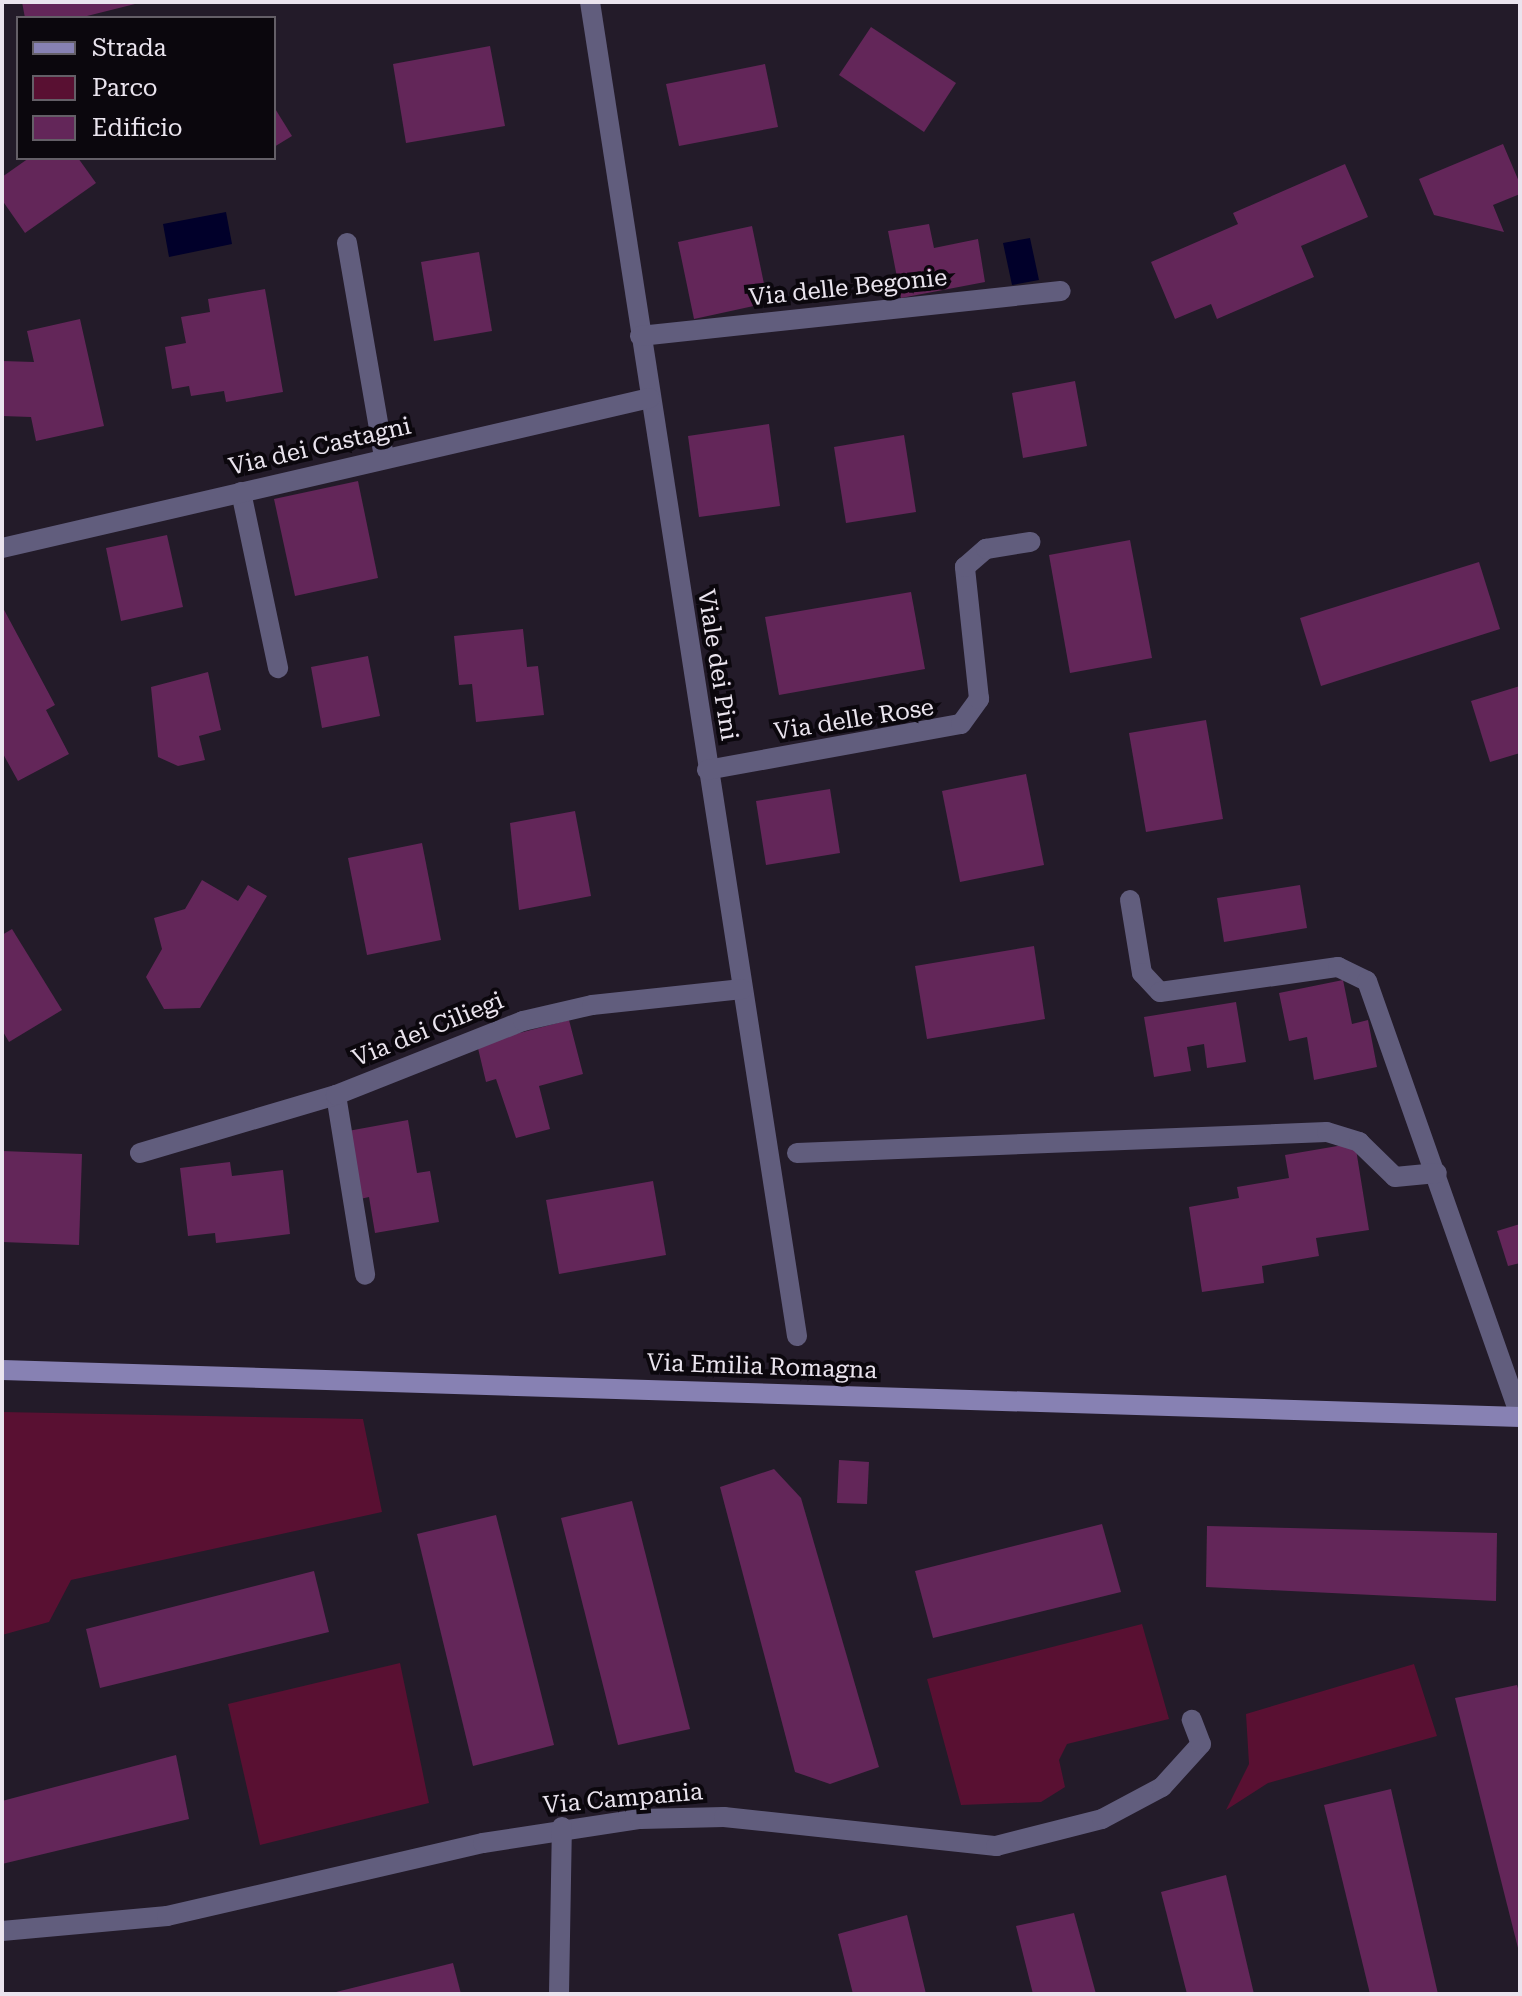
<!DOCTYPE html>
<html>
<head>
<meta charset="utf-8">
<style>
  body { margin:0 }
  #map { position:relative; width:1522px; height:1996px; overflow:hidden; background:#231b29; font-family:"Roboto Serif",serif }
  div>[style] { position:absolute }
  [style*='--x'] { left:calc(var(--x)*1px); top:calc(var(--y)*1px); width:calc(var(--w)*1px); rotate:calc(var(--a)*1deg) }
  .green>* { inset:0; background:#591032 }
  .water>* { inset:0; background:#01002a }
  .building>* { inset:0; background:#632659 }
  .street>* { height:20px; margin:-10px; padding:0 10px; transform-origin:10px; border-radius:10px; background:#615d7d }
  .secondary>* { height:20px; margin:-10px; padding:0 10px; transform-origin:10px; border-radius:10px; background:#8781b3 }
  span { translate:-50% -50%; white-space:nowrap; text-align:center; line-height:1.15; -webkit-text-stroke:8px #0b070d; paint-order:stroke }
  .street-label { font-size:24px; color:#eae4ee }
  .frame { position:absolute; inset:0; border:4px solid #eae4ee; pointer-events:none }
  .legend { position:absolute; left:16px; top:16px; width:260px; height:144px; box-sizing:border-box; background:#0b070d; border:2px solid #645f67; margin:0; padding:10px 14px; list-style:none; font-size:24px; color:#eae4ee }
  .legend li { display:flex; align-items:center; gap:16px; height:40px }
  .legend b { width:40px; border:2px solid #645f67 }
</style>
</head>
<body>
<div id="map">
  <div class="green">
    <div style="clip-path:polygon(2px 1412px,363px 1419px,382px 1512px,71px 1580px,49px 1622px,2px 1635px)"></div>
    <div style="clip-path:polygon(1142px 1624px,1169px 1719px,1067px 1744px,1059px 1760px,1065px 1787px,1041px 1802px,961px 1805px,927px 1679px)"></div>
    <div style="clip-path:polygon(400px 1663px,429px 1803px,260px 1845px,228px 1704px)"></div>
    <div style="clip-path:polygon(1414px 1664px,1437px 1736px,1268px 1783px,1226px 1810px,1249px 1764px,1246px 1714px)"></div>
  </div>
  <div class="water">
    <div style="clip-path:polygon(226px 212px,232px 244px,169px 257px,163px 224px)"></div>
    <div style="clip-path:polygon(1030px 238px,1039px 280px,1012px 285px,1003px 243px)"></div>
  </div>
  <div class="building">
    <div style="clip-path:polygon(22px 2px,135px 2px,135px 4px,79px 18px,25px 18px)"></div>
    <div style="clip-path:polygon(871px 27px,956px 83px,924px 132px,839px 75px)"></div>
    <div style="clip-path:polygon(490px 46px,505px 126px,406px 143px,393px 64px)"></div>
    <div style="clip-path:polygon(765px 64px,778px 127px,679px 146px,666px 84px)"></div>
    <div style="clip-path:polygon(274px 107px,292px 136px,274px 147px)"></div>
    <div style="clip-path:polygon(1503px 144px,1520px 184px,1520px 194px,1493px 205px,1504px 232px,1434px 215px,1419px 179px)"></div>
    <div style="clip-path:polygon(29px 158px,78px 158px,96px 183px,25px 233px,2px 200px,2px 177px)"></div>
    <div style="clip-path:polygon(1345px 164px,1368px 217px,1301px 246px,1314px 277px,1217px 319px,1211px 304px,1175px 319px,1151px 262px,1238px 224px,1233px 213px)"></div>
    <div style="clip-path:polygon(929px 224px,934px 248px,978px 239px,985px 282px,901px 298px,888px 231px)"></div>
    <div style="clip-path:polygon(752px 226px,768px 303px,694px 319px,678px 242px)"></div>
    <div style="clip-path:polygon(479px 252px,492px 331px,434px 341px,421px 262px)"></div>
    <div style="clip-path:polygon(265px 289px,283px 392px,226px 402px,224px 391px,191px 396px,189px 386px,172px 389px,165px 347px,186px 343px,181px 317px,210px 312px,208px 299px)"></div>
    <div style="clip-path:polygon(80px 319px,104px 426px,36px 441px,31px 417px,2px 416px,2px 361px,34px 362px,27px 331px)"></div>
    <div style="clip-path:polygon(1075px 381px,1087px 446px,1023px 458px,1012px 393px)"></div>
    <div style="clip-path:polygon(769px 424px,780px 506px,699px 517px,688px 436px)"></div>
    <div style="clip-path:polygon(904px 435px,916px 512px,846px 523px,834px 447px)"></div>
    <div style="clip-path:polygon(358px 481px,378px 578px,295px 596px,274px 499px)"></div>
    <div style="clip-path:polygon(167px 535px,183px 607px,121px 621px,106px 548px)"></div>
    <div style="clip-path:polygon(1130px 540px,1152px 658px,1070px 673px,1049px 555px)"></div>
    <div style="clip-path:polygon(1479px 562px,1500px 629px,1321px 686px,1300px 618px)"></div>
    <div style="clip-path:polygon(911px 592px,925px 669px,779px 695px,765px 617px)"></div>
    <div style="clip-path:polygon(2px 606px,55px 705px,46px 710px,69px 754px,18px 781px,2px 752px)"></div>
    <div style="clip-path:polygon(523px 629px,527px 667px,538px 666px,544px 715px,476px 722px,472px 684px,459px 685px,454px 636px)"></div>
    <div style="clip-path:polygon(368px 656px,380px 716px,322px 728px,311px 667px)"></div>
    <div style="clip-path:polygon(208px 672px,221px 730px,199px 736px,205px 760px,178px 766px,158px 757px,151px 687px)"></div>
    <div style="clip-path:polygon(1520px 686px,1520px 753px,1490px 762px,1471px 701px)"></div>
    <div style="clip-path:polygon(1206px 720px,1223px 819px,1146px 832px,1129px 733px)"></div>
    <div style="clip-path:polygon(1026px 774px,1044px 865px,960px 882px,942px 791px)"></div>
    <div style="clip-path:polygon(830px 789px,840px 853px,766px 865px,756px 801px)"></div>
    <div style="clip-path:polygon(575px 811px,591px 896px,519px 910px,510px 823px)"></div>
    <div style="clip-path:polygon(422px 843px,441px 940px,367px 955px,348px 858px)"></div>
    <div style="clip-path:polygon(202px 880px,238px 901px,248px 885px,267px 896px,200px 1008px,164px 1009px,146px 977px,162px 949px,154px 918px,185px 909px)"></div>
    <div style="clip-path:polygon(1300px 885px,1307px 928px,1224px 942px,1217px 898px)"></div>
    <div style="clip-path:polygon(12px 929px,62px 1010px,9px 1042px,2px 1030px,2px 935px)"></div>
    <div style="clip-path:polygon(1034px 946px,1045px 1019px,927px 1039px,915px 966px)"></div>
    <div style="clip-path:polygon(1343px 980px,1352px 1024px,1368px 1020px,1377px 1067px,1314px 1080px,1307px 1037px,1289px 1041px,1279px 993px)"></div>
    <div style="clip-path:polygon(1236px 1002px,1246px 1062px,1207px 1068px,1204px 1044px,1187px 1047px,1191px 1071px,1154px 1077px,1144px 1017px)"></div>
    <div style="clip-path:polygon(569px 1020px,583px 1074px,539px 1086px,550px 1129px,516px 1138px,496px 1079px,486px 1082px,477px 1044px)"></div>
    <div style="clip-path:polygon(408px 1120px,417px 1173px,430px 1171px,439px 1222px,375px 1233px,369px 1197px,360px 1199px,348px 1131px)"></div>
    <div style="clip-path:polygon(1355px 1143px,1369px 1230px,1316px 1238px,1319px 1256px,1262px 1266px,1264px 1283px,1202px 1292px,1189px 1207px,1239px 1198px,1237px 1187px,1289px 1178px,1285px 1155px)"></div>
    <div style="clip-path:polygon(2px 1151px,82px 1154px,79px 1245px,2px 1242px)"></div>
    <div style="clip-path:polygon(230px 1162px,232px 1176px,283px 1170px,290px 1234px,216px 1243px,215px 1233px,188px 1236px,180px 1168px)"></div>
    <div style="clip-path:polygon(653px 1181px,666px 1255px,559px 1274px,546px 1200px)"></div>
    <div style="clip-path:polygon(1520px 1224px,1520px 1263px,1508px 1266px,1497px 1231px)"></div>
    <div style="clip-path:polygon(839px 1460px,869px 1462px,867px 1504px,837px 1503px)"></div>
    <div style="clip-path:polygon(774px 1469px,801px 1498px,879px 1767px,830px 1784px,795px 1772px,720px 1487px)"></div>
    <div style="clip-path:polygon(632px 1501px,690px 1729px,618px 1745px,561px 1518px)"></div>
    <div style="clip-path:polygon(496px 1515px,554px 1745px,473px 1766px,417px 1534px)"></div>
    <div style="clip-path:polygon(1102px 1524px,1121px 1592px,933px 1638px,915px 1571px)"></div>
    <div style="clip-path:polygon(1207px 1526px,1497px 1533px,1496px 1601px,1206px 1587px)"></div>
    <div style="clip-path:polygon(314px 1571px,329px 1632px,100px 1688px,86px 1629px)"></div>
    <div style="clip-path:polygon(1517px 1685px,1520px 1695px,1519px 1952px,1455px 1698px)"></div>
    <div style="clip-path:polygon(176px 1755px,189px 1819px,2px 1864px,2px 1801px)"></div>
    <div style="clip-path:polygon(1391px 1789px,1438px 1994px,1370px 1994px,1324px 1805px)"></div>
    <div style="clip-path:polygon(1226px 1875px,1254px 1994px,1187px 1994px,1161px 1892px)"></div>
    <div style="clip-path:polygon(1074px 1913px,1096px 1994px,1033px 1994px,1016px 1926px)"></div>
    <div style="clip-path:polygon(907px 1915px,926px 1994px,853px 1994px,838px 1934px)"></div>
    <div style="clip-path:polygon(453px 1963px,461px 1994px,332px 1994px,332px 1993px)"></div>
  </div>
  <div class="street">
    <div style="--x:590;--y:2;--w:1350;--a:81.18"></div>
    <div style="--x:347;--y:243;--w:218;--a:80.2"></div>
    <div style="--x:640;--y:336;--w:423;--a:-6.1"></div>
    <div style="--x:241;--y:492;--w:180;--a:78.1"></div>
    <div style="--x:2;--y:548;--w:665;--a:-13.03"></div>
    <div style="--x:707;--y:770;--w:258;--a:-10.3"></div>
    <div style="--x:961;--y:724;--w:31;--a:-54"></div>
    <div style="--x:979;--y:699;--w:133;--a:-96.1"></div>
    <div style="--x:965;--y:567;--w:28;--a:-41"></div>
    <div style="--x:986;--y:549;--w:45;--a:-9"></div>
    <div style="--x:1130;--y:900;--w:74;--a:80.7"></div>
    <div style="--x:1142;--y:973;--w:26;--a:47"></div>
    <div style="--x:1160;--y:992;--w:180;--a:-8"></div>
    <div style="--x:1338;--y:967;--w:32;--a:26"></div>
    <div style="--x:1367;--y:981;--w:460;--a:70.6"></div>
    <div style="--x:336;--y:1095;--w:182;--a:80.8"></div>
    <div style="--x:140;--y:1153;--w:204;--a:-16.5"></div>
    <div style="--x:336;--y:1095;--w:201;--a:-21.6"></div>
    <div style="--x:523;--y:1021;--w:71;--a:-13.1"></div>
    <div style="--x:592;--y:1005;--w:151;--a:-6.1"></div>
    <div style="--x:797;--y:1153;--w:530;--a:-2.27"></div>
    <div style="--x:1327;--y:1132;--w:34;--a:17"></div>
    <div style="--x:1359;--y:1142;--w:50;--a:44.2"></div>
    <div style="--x:1395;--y:1177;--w:42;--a:-5.4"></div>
    <div style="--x:2;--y:1931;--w:166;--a:-5.2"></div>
    <div style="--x:167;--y:1916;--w:324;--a:-13"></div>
    <div style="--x:483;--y:1843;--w:159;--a:-8.7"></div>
    <div style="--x:640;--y:1819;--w:84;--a:-1.4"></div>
    <div style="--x:724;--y:1817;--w:274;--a:6.1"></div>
    <div style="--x:996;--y:1846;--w:109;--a:-14.3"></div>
    <div style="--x:1102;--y:1819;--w:68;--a:-28.1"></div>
    <div style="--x:1162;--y:1787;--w:58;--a:-47.8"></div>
    <div style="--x:1201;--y:1744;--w:26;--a:-111"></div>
    <div style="--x:559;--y:1994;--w:167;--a:-89"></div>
  </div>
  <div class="secondary">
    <div style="--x:2;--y:1370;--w:1519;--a:1.77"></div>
  </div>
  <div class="street-label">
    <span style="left:848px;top:288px;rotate:-6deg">Via delle Begonie</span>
    <span style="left:320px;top:447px;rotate:-13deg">Via dei Castagni</span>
    <span style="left:717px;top:665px;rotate:81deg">Viale dei Pini</span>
    <span style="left:854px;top:720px;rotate:-9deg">Via delle Rose</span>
    <span style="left:428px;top:1030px;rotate:-22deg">Via dei Ciliegi</span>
    <span style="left:762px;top:1367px;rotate:2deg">Via Emilia Romagna</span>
    <span style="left:623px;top:1799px;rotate:-5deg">Via Campania</span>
  </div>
  <div class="frame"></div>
  <ul class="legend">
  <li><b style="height:10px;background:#8781b3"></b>Strada</li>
  <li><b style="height:22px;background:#591032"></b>Parco</li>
  <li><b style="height:22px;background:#632659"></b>Edificio</li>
  </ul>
</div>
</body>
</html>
